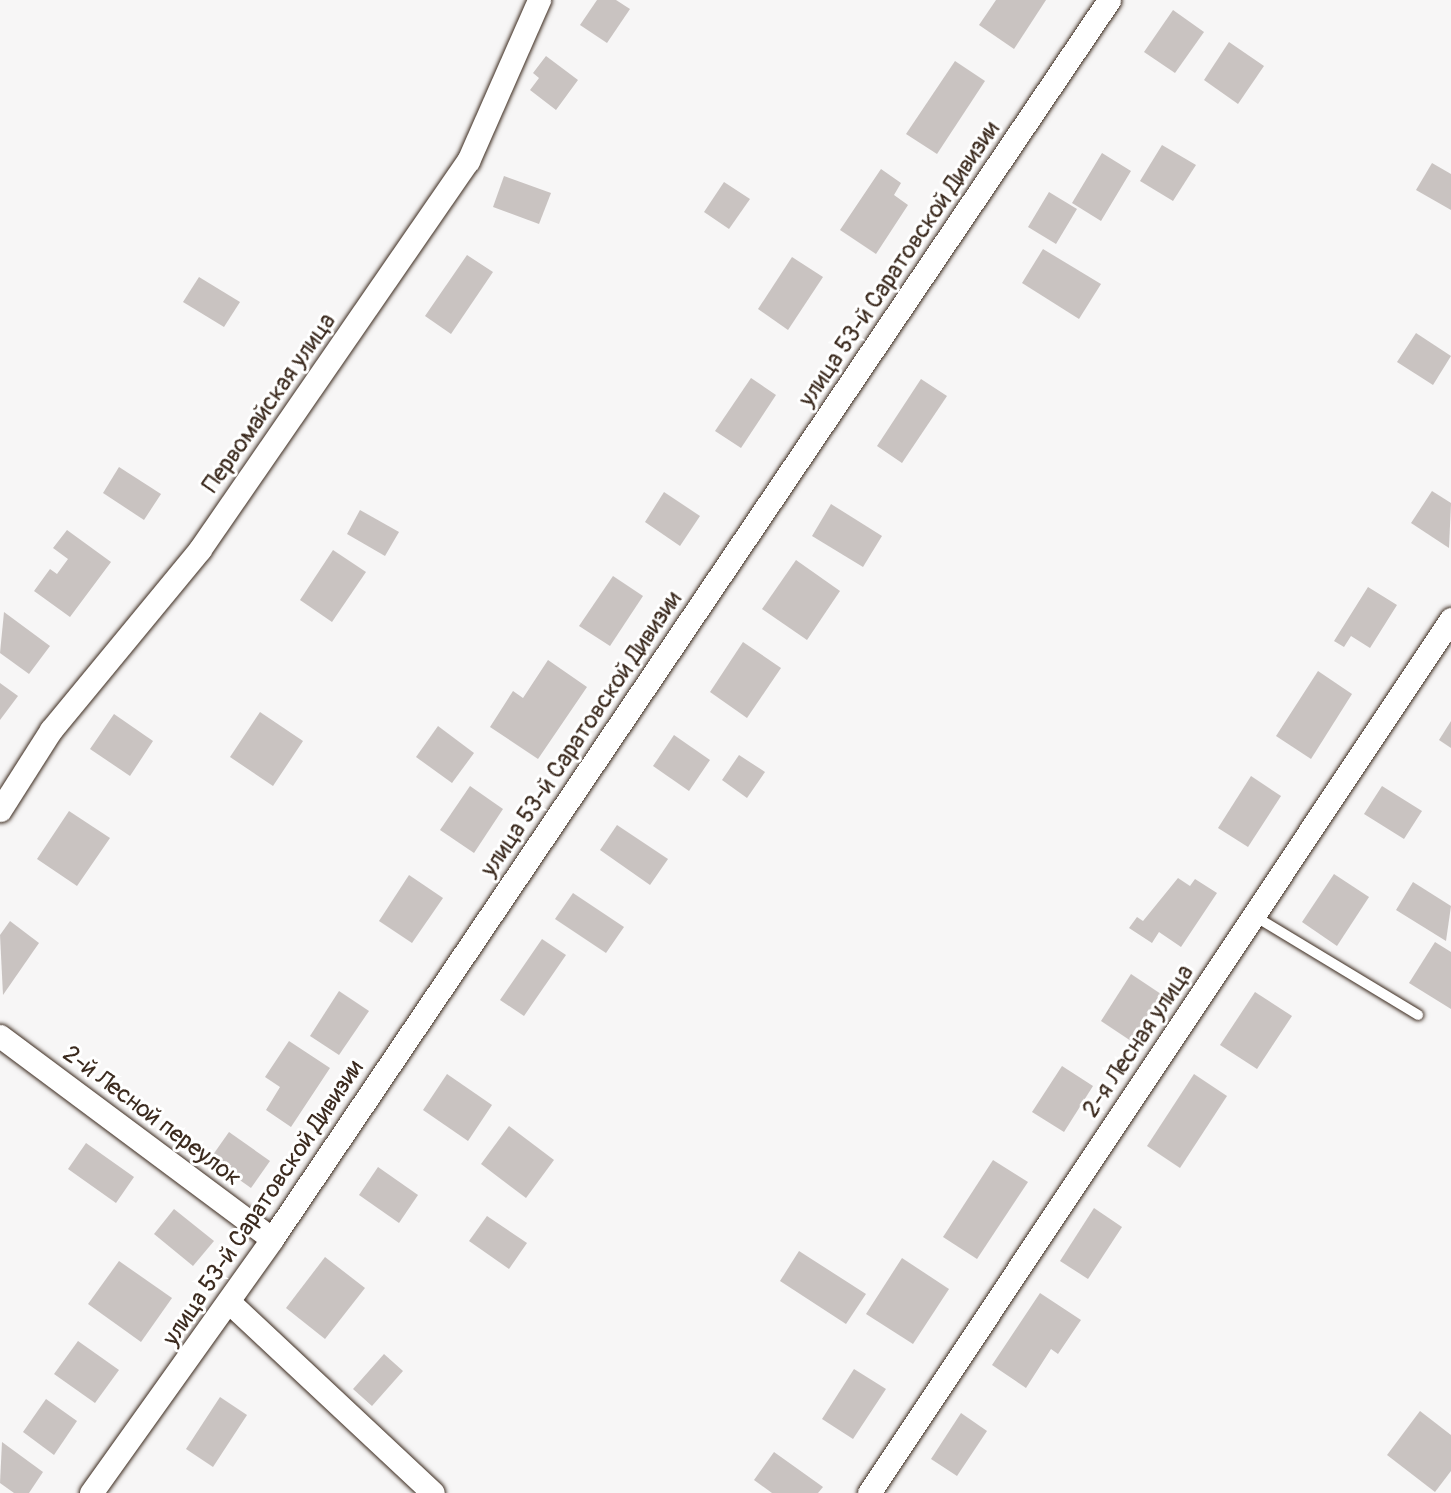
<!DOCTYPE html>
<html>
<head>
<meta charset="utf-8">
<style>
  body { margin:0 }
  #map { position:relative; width:1451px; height:1493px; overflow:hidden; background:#f7f6f6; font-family:Pangolin,sans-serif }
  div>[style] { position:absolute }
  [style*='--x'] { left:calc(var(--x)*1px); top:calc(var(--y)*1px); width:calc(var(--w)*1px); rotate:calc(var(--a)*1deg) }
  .building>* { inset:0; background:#c9c3c1 }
  .roads { filter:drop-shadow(0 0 2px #3b2a1e) drop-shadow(0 0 2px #3b2a1e) }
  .lane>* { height:10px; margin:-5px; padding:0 5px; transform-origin:5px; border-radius:5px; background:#fff }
  .street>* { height:23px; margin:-11.5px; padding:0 11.5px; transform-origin:11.5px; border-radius:11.5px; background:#fff }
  span { translate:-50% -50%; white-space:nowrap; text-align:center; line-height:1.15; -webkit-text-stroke:6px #fff; paint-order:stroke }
  .street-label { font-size:24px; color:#3b2a1e }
</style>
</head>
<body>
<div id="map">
  <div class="building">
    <div style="clip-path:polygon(597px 0,616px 0,630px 9px,607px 43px,580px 25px)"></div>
    <div style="clip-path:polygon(996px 0,1046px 0,1014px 49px,979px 25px)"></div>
    <div style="clip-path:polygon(1173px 10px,1204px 32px,1175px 73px,1144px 52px)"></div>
    <div style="clip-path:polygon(1229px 42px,1264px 66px,1238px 104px,1204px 80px)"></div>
    <div style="clip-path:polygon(546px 56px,578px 80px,556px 110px,530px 90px,539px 78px,533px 73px)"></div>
    <div style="clip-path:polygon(955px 61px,985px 81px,937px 154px,906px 134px)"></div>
    <div style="clip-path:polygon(1162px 145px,1196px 165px,1173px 201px,1140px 181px)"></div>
    <div style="clip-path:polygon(1102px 153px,1131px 171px,1101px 221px,1072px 203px)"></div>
    <div style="clip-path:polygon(1432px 163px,1451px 174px,1451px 210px,1416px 190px)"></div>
    <div style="clip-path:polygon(881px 169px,901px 183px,894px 195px,908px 205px,876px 254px,840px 230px)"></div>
    <div style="clip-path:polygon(504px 176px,551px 193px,539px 224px,493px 207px)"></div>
    <div style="clip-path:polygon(724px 182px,750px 199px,729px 229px,704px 212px)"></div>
    <div style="clip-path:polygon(1049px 192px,1077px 209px,1056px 244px,1028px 227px)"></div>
    <div style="clip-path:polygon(1043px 249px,1101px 284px,1079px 319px,1022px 283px)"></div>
    <div style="clip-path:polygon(467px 255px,493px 272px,451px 334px,425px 316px)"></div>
    <div style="clip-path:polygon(792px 257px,823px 277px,788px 330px,758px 309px)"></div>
    <div style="clip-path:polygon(199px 277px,240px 302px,224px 327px,183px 302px)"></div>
    <div style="clip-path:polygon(1416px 333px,1451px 356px,1433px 385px,1397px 362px)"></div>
    <div style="clip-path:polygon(751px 378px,776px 395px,741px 448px,715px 431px)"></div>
    <div style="clip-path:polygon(921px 379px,947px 396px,902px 463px,877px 446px)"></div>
    <div style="clip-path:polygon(119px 467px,161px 494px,144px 520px,103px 493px)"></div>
    <div style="clip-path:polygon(1432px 491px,1451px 503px,1449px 548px,1411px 523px)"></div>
    <div style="clip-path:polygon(664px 492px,700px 516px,680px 546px,645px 522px)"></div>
    <div style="clip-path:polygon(831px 504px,882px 536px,863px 567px,812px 536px)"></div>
    <div style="clip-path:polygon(360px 510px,399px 532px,385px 556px,347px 534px)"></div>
    <div style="clip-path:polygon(67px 530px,111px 562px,70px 617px,34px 591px,50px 569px,57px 574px,68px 559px,53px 548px)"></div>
    <div style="clip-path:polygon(333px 550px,366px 572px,332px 622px,300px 600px)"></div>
    <div style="clip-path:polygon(796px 560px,840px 591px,807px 640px,762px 609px)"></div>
    <div style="clip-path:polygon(613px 576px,643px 596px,610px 646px,579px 626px)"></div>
    <div style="clip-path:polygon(1368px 587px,1397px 605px,1370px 648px,1351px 636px,1344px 647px,1334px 641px)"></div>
    <div style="clip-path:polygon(4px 612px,50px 646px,29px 674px,0 653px)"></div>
    <div style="clip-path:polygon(743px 642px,781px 668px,747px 718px,710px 692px)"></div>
    <div style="clip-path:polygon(548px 660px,587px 687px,538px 759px,490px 727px,513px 691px,523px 698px)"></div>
    <div style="clip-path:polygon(1318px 671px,1352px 694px,1311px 759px,1276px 736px)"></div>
    <div style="clip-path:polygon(0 683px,18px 696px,0 720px)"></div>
    <div style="clip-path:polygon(260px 712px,303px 741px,273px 786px,230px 757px)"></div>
    <div style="clip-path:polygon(114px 714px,153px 741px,130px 776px,90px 749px)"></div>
    <div style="clip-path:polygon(1451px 721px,1451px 748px,1439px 740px)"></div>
    <div style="clip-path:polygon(438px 726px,474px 753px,452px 783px,416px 757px)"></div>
    <div style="clip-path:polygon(674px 735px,710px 760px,689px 791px,653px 766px)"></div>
    <div style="clip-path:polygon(739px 755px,765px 772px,747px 798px,722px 780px)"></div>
    <div style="clip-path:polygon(1251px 776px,1281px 796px,1248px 847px,1218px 828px)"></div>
    <div style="clip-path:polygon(470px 786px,503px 809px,474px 853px,440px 830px)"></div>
    <div style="clip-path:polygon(1382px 786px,1422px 811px,1404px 839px,1364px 814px)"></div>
    <div style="clip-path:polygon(69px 811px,110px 838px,77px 886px,37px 859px)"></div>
    <div style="clip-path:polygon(617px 825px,668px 859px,650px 885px,600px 850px)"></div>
    <div style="clip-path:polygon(1334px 874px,1369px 897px,1337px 946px,1302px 922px)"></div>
    <div style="clip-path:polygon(409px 875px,443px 898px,412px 943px,379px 921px)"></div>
    <div style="clip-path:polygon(1178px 878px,1190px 886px,1195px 879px,1217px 893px,1181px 947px,1159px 932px,1152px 943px,1129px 928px,1137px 917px,1143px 921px)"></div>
    <div style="clip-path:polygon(1413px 882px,1451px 906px,1446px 941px,1396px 910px)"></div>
    <div style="clip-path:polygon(573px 893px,624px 927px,606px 953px,555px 919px)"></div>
    <div style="clip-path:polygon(10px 921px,39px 943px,3px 995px,0 935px)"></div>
    <div style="clip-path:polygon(542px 939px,566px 955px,524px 1016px,500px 1000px)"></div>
    <div style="clip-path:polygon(1435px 942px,1451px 952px,1451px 1009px,1409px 983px)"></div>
    <div style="clip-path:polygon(1131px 974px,1161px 994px,1131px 1041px,1101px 1021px)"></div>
    <div style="clip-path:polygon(339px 991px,369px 1011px,339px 1055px,310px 1036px)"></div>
    <div style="clip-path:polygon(1255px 992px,1292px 1016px,1257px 1069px,1220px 1045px)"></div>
    <div style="clip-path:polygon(289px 1041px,330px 1068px,291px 1127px,266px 1110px,280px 1087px,265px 1077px)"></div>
    <div style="clip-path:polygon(1062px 1066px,1093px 1086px,1064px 1132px,1032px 1112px)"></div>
    <div style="clip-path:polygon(447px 1074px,492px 1105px,468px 1141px,423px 1110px)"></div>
    <div style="clip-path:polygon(1194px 1074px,1227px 1096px,1180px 1168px,1147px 1146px)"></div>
    <div style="clip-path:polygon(509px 1126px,554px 1160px,526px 1198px,481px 1164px)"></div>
    <div style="clip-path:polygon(229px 1132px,270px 1161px,251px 1188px,210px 1159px)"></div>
    <div style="clip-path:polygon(86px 1143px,134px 1177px,116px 1203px,68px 1169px)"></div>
    <div style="clip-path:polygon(993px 1160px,1028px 1182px,977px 1259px,943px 1237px)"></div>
    <div style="clip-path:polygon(378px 1167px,418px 1195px,399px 1223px,359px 1195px)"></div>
    <div style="clip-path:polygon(1094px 1208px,1122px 1227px,1088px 1279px,1060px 1261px)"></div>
    <div style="clip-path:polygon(174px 1209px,214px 1241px,193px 1266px,154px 1234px)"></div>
    <div style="clip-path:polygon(487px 1216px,527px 1243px,509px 1269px,469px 1241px)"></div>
    <div style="clip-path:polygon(799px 1251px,866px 1294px,846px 1324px,780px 1281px)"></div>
    <div style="clip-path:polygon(325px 1257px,365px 1288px,325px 1339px,286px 1308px)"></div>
    <div style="clip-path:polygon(902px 1258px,949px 1289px,913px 1344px,866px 1314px)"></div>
    <div style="clip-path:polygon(119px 1261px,172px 1298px,141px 1342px,88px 1304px)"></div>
    <div style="clip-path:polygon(1040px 1293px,1081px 1320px,1058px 1354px,1051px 1349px,1026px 1388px,992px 1365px)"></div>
    <div style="clip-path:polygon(78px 1341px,119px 1370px,95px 1403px,54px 1374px)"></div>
    <div style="clip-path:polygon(384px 1354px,403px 1371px,372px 1406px,353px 1389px)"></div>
    <div style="clip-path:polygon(854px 1369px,886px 1389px,853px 1439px,822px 1419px)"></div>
    <div style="clip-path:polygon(220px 1397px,247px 1415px,213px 1467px,186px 1449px)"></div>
    <div style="clip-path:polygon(46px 1399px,77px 1421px,54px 1455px,23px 1432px)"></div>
    <div style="clip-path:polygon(1420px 1411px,1451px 1435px,1451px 1471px,1435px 1492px,1387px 1455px)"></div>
    <div style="clip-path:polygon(961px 1413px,987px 1431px,957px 1476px,931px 1459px)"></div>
    <div style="clip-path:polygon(2px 1442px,43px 1472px,29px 1493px,14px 1493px,0 1483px)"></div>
    <div style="clip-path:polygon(774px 1452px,823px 1487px,818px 1493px,772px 1493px,754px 1480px)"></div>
  </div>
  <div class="roads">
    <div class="lane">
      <div style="--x:1253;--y:915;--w:193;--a:31.2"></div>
    </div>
    <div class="street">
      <div style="--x:0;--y:810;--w:95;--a:-57.5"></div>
      <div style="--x:51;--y:730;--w:234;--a:-50.5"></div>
      <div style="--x:200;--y:549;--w:472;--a:-55.4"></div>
      <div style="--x:468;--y:161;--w:176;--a:-66.2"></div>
      <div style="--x:0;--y:1036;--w:339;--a:36.7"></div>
      <div style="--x:229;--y:1302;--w:279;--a:43.1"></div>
      <div style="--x:91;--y:1493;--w:312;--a:-54.5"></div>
      <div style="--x:272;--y:1239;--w:1495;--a:-55.96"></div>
      <div style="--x:869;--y:1493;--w:1050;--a:-56.34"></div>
    </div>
  </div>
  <div class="street-label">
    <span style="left:899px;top:264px;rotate:-56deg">улица 53-й Саратовской Дивизии</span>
    <span style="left:269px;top:403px;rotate:-55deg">Первомайская улица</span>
    <span style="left:581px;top:734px;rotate:-56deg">улица 53-й Саратовской Дивизии</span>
    <span style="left:1138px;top:1041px;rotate:-56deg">2-я Лесная улица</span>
    <span style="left:152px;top:1116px;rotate:37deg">2-й Лесной переулок</span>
    <span style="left:263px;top:1203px;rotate:-56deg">улица 53-й Саратовской Дивизии</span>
  </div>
</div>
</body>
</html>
